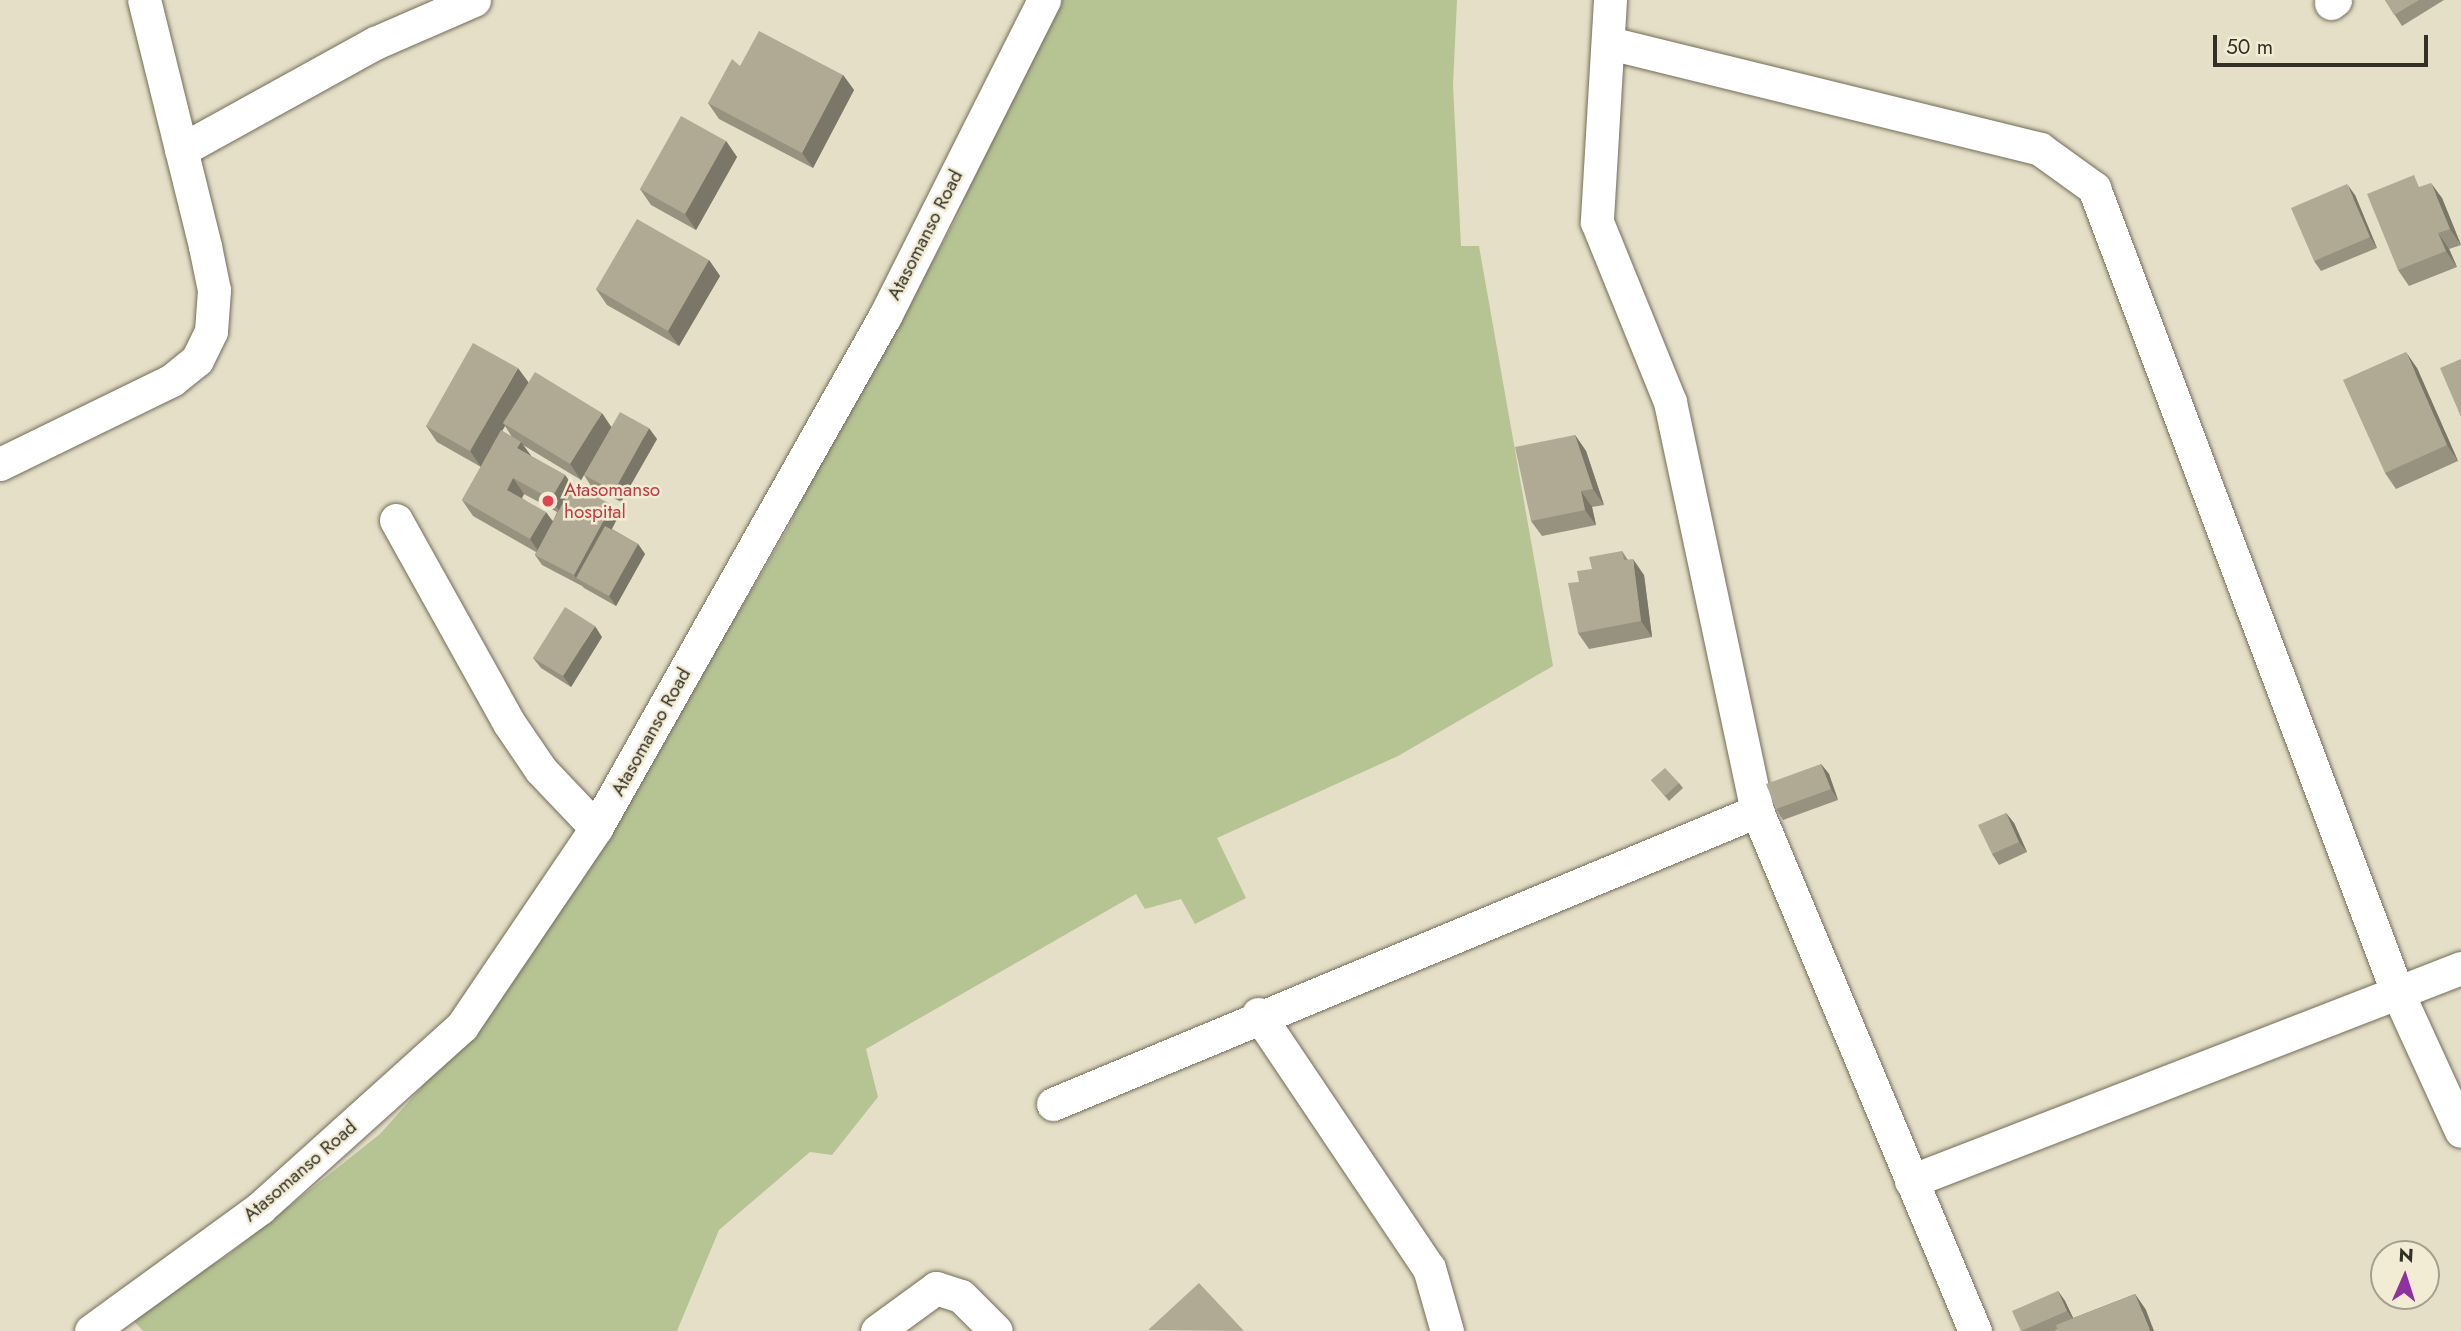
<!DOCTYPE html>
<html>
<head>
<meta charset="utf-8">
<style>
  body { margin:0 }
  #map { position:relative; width:2461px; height:1331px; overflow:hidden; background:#e5dfc8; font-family:Jost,sans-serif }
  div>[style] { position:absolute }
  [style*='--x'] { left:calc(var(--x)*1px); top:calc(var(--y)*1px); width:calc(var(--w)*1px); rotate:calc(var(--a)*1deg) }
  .green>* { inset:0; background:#b6c393 }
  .roads { filter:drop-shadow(0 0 2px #736d59) drop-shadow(0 0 2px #736d59) }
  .minor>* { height:33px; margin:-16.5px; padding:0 16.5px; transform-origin:16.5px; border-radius:16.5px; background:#fff }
  .wall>* { inset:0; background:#97927f }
  .shaded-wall>* { inset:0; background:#7b7768 }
  .building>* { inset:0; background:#b0aa94 }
  .dots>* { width:19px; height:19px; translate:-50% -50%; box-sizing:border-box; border:4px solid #f2ecd5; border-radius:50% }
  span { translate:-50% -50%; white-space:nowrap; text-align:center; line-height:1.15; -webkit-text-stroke:5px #f2ecd5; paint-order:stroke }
  .street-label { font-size:19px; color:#323027 }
  .health-label { font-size:19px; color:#be3a42 }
  .left { translate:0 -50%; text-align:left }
  .north { position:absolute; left:2370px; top:1240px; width:70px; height:70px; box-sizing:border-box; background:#f2ecd5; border:2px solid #a5a18f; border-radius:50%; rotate:3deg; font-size:19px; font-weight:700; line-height:28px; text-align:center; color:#323027 }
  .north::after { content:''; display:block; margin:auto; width:24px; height:32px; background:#8f329d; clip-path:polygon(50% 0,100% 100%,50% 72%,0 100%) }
  .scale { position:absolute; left:2213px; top:35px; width:215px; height:32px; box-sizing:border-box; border:4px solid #323027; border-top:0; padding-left:9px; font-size:21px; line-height:24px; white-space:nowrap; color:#323027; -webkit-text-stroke:5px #f2ecd5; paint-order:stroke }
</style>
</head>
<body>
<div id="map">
  <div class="green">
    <div style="clip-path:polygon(evenodd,1050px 0,1457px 0,1453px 85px,1461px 246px,1479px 246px,1553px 666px,1398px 756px,1217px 838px,1246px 898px,1195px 924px,1181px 899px,1145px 909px,1136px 894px,866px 1049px,878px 1097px,832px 1155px,810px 1152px,719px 1230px,677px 1331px,143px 1331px,130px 1317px,228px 1255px,380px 1134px,477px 1025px,636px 787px,785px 533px,1050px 0,971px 191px,935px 257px,898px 318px,897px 317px,971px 191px)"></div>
  </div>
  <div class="roads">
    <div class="minor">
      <div style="--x:1610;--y:0;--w:222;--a:93.4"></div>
      <div style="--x:1597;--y:222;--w:194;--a:67.9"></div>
      <div style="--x:1670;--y:402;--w:418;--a:78"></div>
      <div style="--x:1757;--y:811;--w:564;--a:67.26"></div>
      <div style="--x:2331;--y:3;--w:5;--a:-37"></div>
      <div style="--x:1609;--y:43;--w:444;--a:13.8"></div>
      <div style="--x:2040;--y:149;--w:67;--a:35.8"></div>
      <div style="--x:2094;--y:188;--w:856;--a:69.34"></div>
      <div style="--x:2396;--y:989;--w:156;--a:65.4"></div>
      <div style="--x:181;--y:150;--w:222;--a:-28.9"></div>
      <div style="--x:375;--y:43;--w:108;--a:-23.5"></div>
      <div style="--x:0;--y:464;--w:191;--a:-26"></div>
      <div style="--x:172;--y:380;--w:32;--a:-39"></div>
      <div style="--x:197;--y:360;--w:32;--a:-64"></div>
      <div style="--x:211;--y:331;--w:41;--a:-85.8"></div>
      <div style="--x:214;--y:290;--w:45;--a:-101.6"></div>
      <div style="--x:205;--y:246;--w:253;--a:-103.9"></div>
      <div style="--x:396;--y:520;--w:232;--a:60.9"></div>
      <div style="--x:509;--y:723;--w:57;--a:55.8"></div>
      <div style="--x:541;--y:770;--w:80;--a:46.5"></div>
      <div style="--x:1258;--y:1014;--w:306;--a:56.1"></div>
      <div style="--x:1429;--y:1268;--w:66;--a:74.1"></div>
      <div style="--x:1053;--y:1104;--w:763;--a:-22.6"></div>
      <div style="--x:1911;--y:1181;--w:590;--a:-21.17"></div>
      <div style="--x:91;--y:1331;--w:209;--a:-36"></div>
      <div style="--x:260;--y:1208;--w:272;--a:-42"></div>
      <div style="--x:462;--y:1026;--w:239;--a:-55.9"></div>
      <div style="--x:596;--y:828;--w:588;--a:-60.56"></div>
      <div style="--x:885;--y:316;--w:354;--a:-63.3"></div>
      <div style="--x:877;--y:1331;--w:73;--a:-36.1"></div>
      <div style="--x:936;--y:1288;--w:26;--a:18"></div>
      <div style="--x:961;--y:1296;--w:49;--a:45"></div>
    </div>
  </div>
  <div class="wall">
    <div style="clip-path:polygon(2385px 0,2444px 0,2402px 26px)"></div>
    <div style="clip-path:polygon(740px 66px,843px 75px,854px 90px,813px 168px,719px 119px,708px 103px)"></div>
    <div style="clip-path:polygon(726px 141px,737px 157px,696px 230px,651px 205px,640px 189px)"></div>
    <div style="clip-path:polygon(2422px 186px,2442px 198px,2461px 245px,2449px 249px,2457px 267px,2409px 286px,2398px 270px)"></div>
    <div style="clip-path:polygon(2355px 195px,2377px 248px,2321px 271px,2314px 261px)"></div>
    <div style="clip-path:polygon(709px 260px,720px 276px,679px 346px,607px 305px,596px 289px)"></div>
    <div style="clip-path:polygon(2417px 368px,2458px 461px,2396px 489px,2385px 473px)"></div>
    <div style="clip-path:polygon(evenodd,528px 383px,612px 427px,657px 439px,621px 502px,591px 486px,584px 475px,581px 480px,523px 445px,531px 456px,565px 475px,572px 485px,619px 515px,612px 529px,638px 544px,645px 554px,616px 606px,584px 588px,582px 586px,542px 565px,535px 555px,536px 552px,473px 516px,462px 500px,481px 467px,437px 442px,426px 426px,528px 383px,505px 426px,512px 437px,502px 431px,505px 426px,528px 383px,524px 494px,557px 512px,553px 521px,522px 498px,524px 494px)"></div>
    <div style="clip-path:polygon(1575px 435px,1586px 451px,1604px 505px,1592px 507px,1596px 525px,1542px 536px,1531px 521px)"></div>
    <div style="clip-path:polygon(1622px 551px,1628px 560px,1644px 575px,1652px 637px,1589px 649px,1578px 633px,1579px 582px,1592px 569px)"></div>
    <div style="clip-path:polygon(602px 637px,571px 687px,541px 668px,533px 658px)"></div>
    <div style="clip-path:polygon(1821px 764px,1829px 774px,1838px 800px,1783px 820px,1776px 809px)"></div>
    <div style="clip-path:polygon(1651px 780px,1679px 783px,1683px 788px,1669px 801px)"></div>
    <div style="clip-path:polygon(2006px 813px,2014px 823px,2027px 852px,1999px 865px,1992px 854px)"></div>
    <div style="clip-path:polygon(2058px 1291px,2065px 1301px,2073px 1318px,2135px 1294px,2146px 1310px,2054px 1331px,2021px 1331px)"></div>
  </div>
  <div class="shaded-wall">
    <div style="clip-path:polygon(843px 75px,854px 90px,813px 168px,802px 153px)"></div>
    <div style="clip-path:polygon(726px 141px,737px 157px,696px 230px,685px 214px)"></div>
    <div style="clip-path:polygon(2431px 183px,2442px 198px,2461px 245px,2450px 229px)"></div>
    <div style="clip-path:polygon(2347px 184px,2355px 195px,2377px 248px,2370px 237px)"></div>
    <div style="clip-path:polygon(2438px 233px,2449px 249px,2457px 267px,2446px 251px)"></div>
    <div style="clip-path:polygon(709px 260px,720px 276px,679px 346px,668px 331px)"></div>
    <div style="clip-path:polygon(2406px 352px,2417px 368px,2458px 461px,2447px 445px)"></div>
    <div style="clip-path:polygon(518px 368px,529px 383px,503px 423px,505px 426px,481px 467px,470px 451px)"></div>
    <div style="clip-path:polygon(602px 413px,612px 428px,581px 480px,570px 464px)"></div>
    <div style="clip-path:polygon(649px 428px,657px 439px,621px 502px,614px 491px)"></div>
    <div style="clip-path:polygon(1575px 435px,1586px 451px,1604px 505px,1593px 489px)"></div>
    <div style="clip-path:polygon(521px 442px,532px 457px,517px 448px)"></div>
    <div style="clip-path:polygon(565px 475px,576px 491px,562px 515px,551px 499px)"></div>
    <div style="clip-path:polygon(513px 478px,524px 494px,518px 505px,507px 490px)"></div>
    <div style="clip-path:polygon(1581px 491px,1592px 507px,1596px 525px,1585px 510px)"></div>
    <div style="clip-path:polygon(612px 505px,619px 515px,584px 582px,576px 578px,581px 586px,574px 575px)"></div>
    <div style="clip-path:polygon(546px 512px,557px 527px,541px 555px,530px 539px)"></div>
    <div style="clip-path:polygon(638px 544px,645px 554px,616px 606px,609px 596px)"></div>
    <div style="clip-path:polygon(1633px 559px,1644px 575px,1652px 637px,1641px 621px)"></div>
    <div style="clip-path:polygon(595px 626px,602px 637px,571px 687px,563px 676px)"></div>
    <div style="clip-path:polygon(1821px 764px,1829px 774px,1838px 800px,1831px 789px)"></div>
    <div style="clip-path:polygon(2006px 813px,2014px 823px,2027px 852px,2019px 842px)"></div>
    <div style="clip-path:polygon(2058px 1291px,2065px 1301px,2075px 1322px,2067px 1311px)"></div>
    <div style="clip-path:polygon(2135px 1294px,2146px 1310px,2154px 1331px,2150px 1331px)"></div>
  </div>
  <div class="building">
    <div style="clip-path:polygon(2385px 0,2419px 0,2394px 15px)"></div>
    <div style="clip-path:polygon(759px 31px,843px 75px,802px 153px,708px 103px,732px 59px,740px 66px)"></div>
    <div style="clip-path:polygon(681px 116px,726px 141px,685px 214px,640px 189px)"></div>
    <div style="clip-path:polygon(2414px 175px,2419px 187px,2431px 183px,2450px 229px,2438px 233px,2446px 251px,2398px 270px,2367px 194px)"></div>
    <div style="clip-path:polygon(2347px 184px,2370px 237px,2314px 261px,2291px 208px)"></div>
    <div style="clip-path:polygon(637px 219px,709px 260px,668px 331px,596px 289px)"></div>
    <div style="clip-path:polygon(473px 343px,518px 368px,470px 451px,426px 426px)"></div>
    <div style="clip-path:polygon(2406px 352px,2447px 445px,2385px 473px,2343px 380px)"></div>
    <div style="clip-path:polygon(2461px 359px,2461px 417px,2440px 368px)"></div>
    <div style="clip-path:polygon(535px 372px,602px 413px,570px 464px,503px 423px)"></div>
    <div style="clip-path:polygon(620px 412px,649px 428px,614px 491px,584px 475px)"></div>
    <div style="clip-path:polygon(501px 430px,521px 442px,517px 448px,565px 475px,551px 499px,513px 478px,507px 490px,546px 512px,530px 539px,462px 500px)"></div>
    <div style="clip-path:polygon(1575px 435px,1593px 489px,1581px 491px,1585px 510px,1531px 521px,1515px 447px)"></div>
    <div style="clip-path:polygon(573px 484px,612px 505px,574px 575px,535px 555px)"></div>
    <div style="clip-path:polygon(605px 526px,638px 544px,609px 596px,576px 578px)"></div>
    <div style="clip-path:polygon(1622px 551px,1624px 560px,1633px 559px,1641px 621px,1578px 633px,1568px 583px,1579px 582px,1577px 571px,1592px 569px,1589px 557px)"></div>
    <div style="clip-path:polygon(565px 607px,595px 626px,563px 676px,533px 658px)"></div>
    <div style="clip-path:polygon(1821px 764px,1831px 789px,1776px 809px,1766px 784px)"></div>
    <div style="clip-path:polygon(1665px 768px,1679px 783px,1665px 796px,1651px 780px)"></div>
    <div style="clip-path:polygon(2006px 813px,2019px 842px,1992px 854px,1978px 825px)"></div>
    <div style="clip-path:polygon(1199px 1283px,1244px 1331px,1148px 1330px)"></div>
    <div style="clip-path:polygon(2058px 1291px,2067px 1311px,2021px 1331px,2012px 1311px)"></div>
    <div style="clip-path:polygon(2135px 1294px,2150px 1331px,2058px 1331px,2056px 1325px)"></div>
  </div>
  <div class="dots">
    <div style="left:548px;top:501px;background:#e0444e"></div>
  </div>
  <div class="street-label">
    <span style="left:925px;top:235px;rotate:-63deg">Atasomanso Road</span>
    <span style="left:651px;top:732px;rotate:-61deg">Atasomanso Road</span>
    <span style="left:300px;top:1171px;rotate:-41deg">Atasomanso Road</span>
  </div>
  <div class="health-label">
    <span class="left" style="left:564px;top:501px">Atasomanso<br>hospital</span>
  </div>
  <div class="north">N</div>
  <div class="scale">50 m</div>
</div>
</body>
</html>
